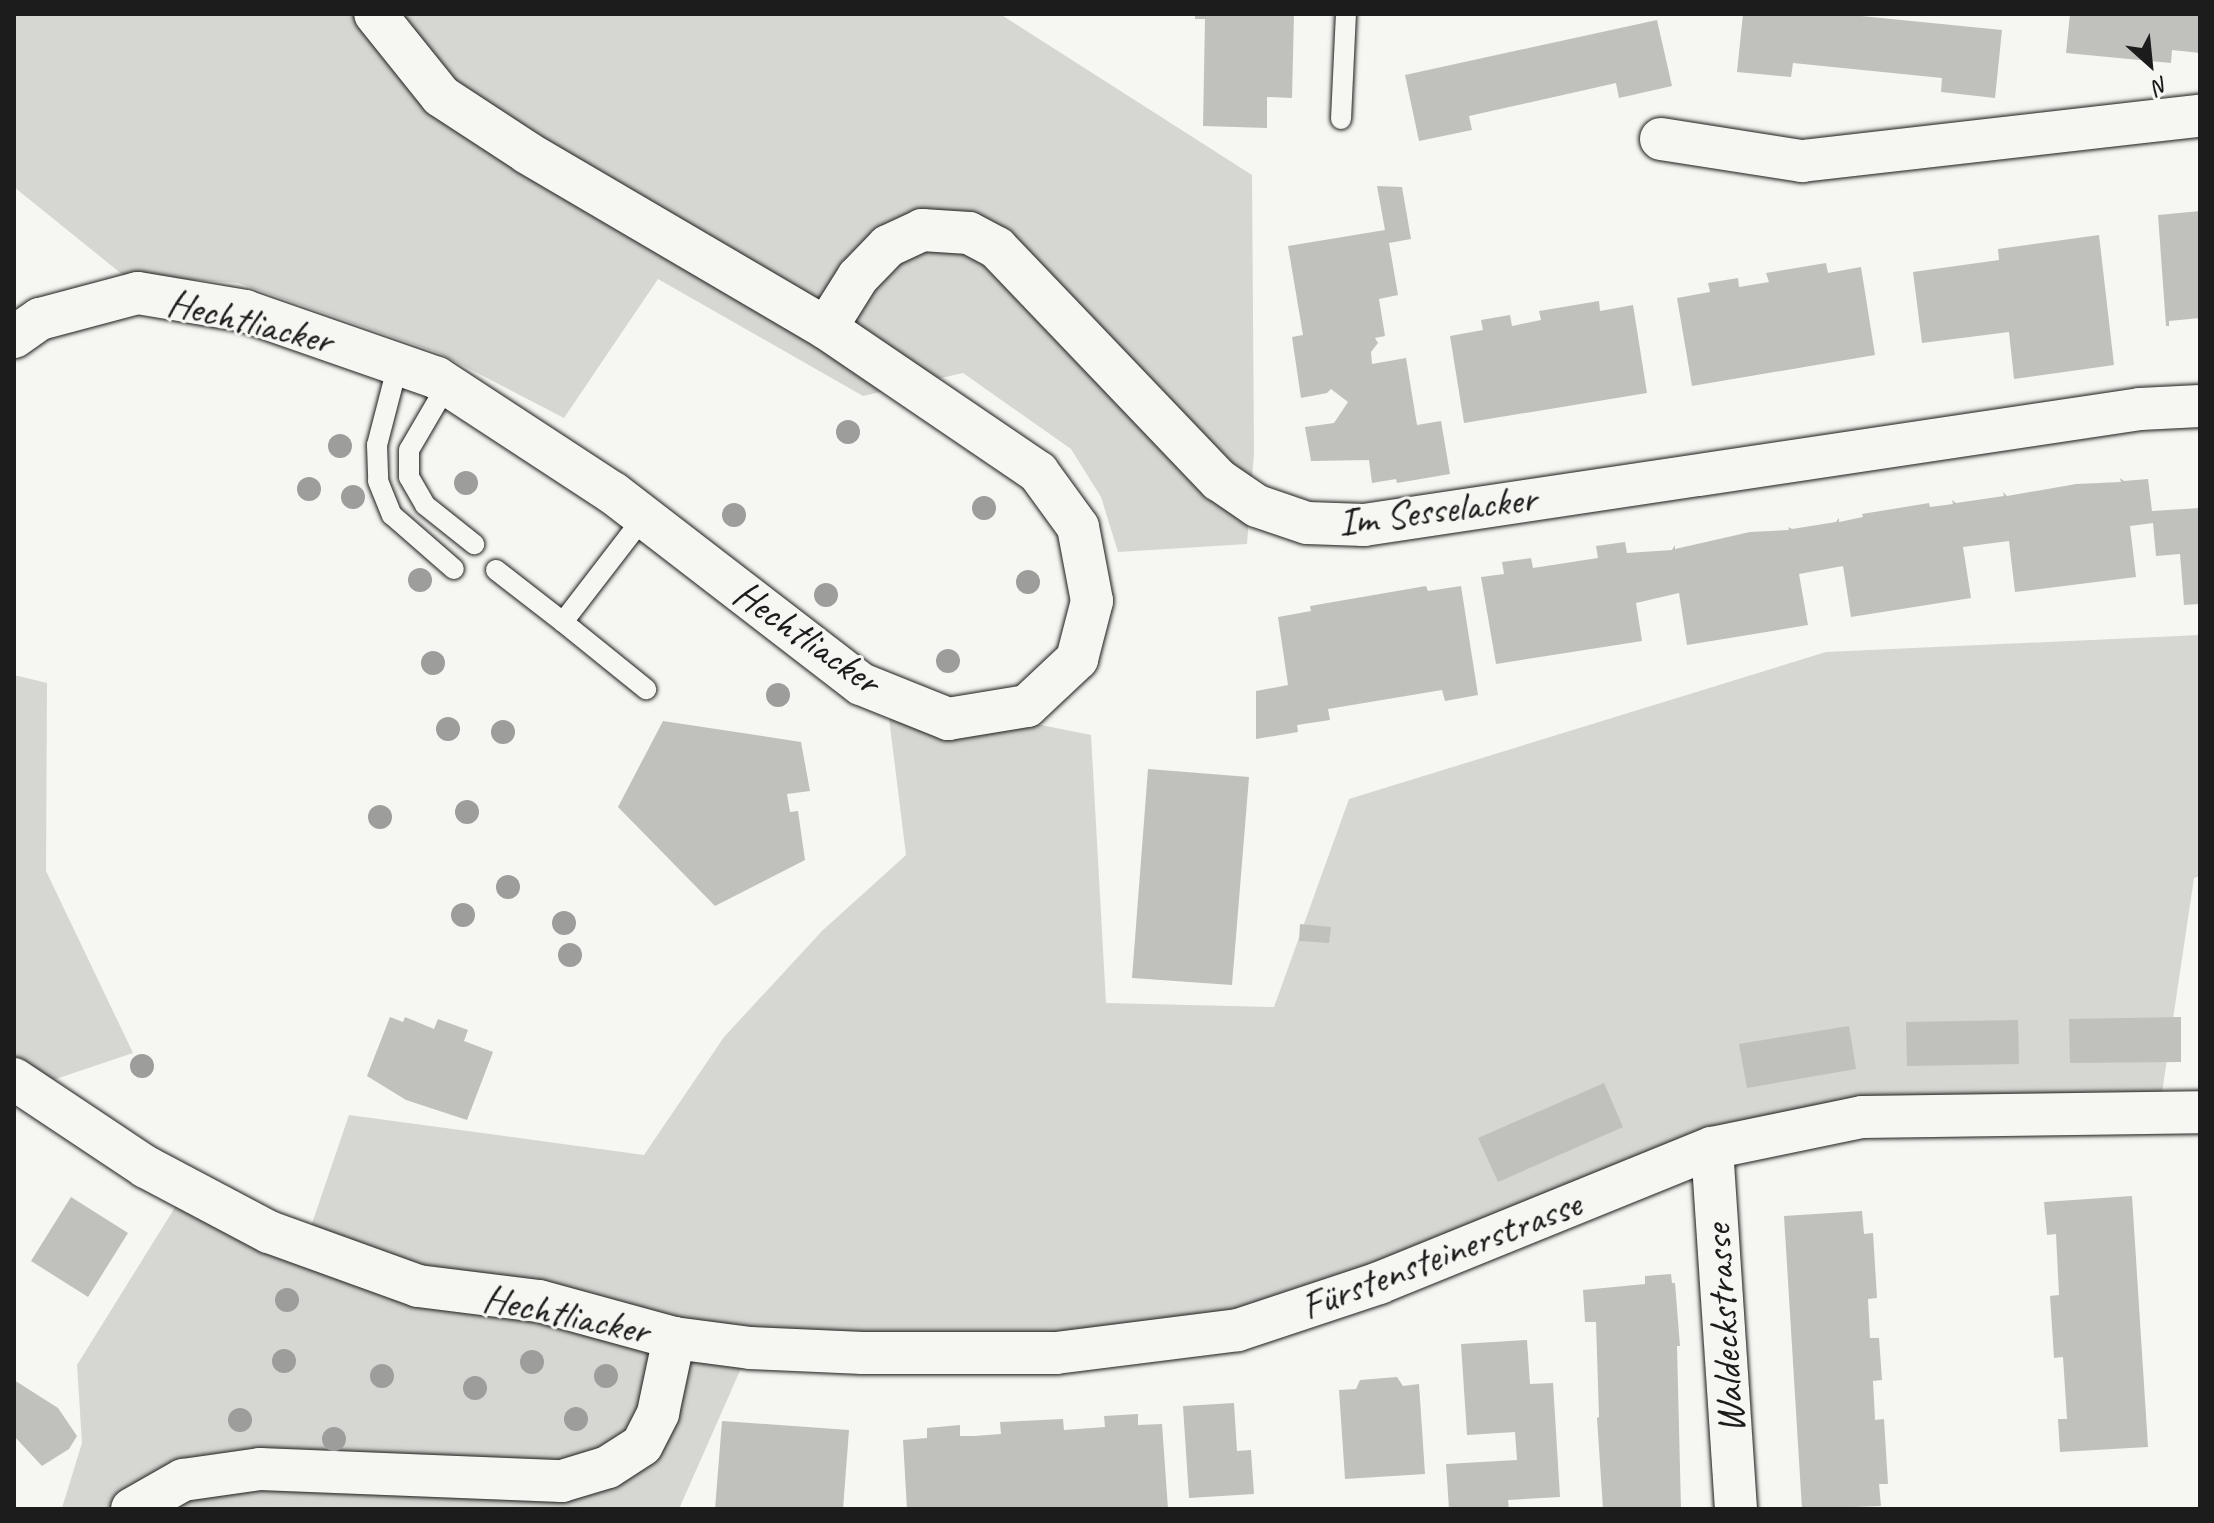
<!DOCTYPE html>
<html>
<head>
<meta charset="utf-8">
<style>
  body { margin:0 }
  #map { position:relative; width:2214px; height:1523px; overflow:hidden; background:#f6f6f2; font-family:Caveat,sans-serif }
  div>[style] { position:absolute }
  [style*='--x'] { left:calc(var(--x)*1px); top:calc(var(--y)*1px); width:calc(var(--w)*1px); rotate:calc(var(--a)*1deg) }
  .green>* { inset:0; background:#d6d6d2 }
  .building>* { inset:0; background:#c0c0bd }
  .roads { filter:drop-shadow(0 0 2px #1c1c1c) drop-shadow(0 0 2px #1c1c1c) }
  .service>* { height:20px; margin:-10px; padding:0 10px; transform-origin:10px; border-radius:10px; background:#f6f6f2 }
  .minor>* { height:42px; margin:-21px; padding:0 21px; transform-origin:21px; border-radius:21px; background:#f6f6f2 }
  .trees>* { width:24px; height:24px; margin:-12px; border-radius:50%; background:#9d9d9b }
  span { translate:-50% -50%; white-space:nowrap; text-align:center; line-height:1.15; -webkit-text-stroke:6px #f6f6f2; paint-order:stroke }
  .street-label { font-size:40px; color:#1c1c1c }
  .frame { position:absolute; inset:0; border:16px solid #1c1c1c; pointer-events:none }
  .north { position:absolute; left:2110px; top:24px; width:80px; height:80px; -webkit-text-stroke:6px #f6f6f2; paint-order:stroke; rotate:153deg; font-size:22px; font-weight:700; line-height:32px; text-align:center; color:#1c1c1c }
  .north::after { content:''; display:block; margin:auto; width:28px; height:36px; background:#1c1c1c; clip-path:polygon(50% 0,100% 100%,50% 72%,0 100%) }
</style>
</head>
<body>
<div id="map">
  <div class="green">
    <div style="clip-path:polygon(14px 14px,1000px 14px,1252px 175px,1254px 453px,1247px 544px,1118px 552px,1101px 497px,1071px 449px,963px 373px,863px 396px,658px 279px,564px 418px,439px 353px,238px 283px,123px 275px,14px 187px)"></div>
    <div style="clip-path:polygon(2200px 635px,2200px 876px,2194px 878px,2159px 1113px,1862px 1117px,1238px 1330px,750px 1348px,679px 1509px,62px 1508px,82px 1443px,77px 1365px,187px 1188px,305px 1244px,349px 1115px,644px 1155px,724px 1037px,822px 931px,906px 855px,886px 694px,1091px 735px,1106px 1003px,1274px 1007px,1349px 799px,1826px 652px)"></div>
    <div style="clip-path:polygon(14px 675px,47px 683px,46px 871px,133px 1053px,14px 1093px)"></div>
  </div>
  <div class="building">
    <div style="clip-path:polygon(1195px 14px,1294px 14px,1292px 98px,1267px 97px,1267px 128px,1203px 126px,1205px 19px,1195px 19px)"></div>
    <div style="clip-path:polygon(1743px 14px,1841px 14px,2002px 30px,1995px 98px,1941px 92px,1942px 78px,1793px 63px,1791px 77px,1737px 72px)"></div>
    <div style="clip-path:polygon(2070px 14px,2200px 14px,2200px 53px,2172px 50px,2171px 63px,2066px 53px)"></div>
    <div style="clip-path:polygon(1657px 20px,1672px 86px,1619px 98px,1616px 83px,1469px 116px,1472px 130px,1419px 141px,1405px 75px)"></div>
    <div style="clip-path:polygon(1377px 186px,1402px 187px,1411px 239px,1389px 243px,1398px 295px,1379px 299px,1385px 336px,1375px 338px,1378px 343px,1371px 352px,1372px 364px,1406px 358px,1417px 425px,1441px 421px,1450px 474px,1397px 483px,1396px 479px,1372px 483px,1369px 460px,1311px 461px,1305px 427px,1334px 423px,1348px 402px,1331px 389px,1327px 393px,1301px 398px,1292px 337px,1303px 335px,1288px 246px,1385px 230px)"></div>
    <div style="clip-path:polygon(2200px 211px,2200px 318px,2169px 321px,2169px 326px,2166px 326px,2158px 215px)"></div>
    <div style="clip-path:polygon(2099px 235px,2114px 365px,2014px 379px,2009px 332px,1922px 343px,1913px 272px,1999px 260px,1998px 249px)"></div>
    <div style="clip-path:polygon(1826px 263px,1828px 273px,1861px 267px,1875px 355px,1692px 386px,1677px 298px,1710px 292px,1708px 283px,1738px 278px,1739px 287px,1769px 282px,1766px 273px)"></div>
    <div style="clip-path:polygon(1599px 301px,1600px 311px,1633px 305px,1647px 393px,1464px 423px,1450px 336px,1483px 330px,1481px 320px,1510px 315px,1512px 326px,1541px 320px,1539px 311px)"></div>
    <div style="clip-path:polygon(2120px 478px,2124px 481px,2148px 479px,2152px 511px,2200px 508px,2200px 604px,2184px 605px,2180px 554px,2156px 556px,2153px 523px,2130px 526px,2136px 577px,2015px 592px,2009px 541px,1963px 547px,1971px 598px,1851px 617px,1843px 566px,1799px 574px,1808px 625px,1687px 645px,1679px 593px,1636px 603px,1642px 641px,1496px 664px,1481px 577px,1504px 574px,1502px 562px,1531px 558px,1533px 568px,1598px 558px,1596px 546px,1625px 542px,1627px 553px,1672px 550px,1675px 545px,1675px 549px,1750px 532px,1789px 530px,1788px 527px,1792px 529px,1836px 522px,1839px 518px,1839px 522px,1863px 517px,1862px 514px,1929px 503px,1930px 507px,1953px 504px,1952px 500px,1956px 503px,2004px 496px,2003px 492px,2007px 496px,2076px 484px,2121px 482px)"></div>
    <div style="clip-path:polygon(1426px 586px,1428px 591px,1461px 586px,1478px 695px,1445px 701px,1442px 690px,1328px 709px,1330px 720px,1297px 725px,1298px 732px,1256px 739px,1256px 691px,1288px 685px,1278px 617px,1311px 611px,1310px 606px)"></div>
    <div style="clip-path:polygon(663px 721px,801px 742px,810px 791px,787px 794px,790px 812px,798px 811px,805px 860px,715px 906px,618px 807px)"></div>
    <div style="clip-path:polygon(1148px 769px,1249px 777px,1232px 985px,1132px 978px)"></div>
    <div style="clip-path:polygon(1300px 924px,1331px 927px,1329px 943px,1299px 941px)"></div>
    <div style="clip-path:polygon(390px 1017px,403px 1022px,405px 1017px,434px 1029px,438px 1019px,468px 1030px,464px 1041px,493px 1052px,467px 1120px,406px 1100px,367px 1076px)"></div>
    <div style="clip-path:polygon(2181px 1017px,2181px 1062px,2070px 1063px,2069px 1019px)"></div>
    <div style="clip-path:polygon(2018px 1020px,2019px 1064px,1907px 1066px,1906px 1022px)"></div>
    <div style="clip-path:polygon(1849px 1026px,1856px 1069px,1747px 1088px,1739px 1044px)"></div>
    <div style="clip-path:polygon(1604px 1083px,1623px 1127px,1498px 1182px,1478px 1138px)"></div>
    <div style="clip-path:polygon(2132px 1196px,2148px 1447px,2060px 1452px,2058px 1419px,2067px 1419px,2063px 1357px,2054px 1358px,2050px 1296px,2059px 1295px,2056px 1234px,2047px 1235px,2044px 1202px)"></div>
    <div style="clip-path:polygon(71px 1197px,128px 1233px,88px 1297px,31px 1261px)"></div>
    <div style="clip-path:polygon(1862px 1211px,1864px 1234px,1873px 1233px,1877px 1298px,1868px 1299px,1870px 1338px,1879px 1338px,1882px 1380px,1873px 1381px,1874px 1399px,1875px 1420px,1884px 1419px,1888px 1484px,1879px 1484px,1881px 1506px,1802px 1509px,1784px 1216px)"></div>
    <div style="clip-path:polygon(1671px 1274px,1672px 1283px,1675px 1283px,1680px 1346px,1677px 1346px,1681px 1509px,1603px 1509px,1597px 1418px,1599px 1417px,1596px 1322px,1585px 1322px,1583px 1290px,1645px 1284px,1645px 1276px)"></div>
    <div style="clip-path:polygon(1527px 1340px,1530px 1384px,1553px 1383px,1560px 1497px,1508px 1500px,1509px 1509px,1449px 1509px,1446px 1464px,1517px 1460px,1515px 1432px,1467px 1435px,1461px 1344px)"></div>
    <div style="clip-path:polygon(1397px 1377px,1403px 1386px,1419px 1384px,1425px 1474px,1345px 1479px,1339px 1390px,1356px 1389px,1360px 1380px)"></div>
    <div style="clip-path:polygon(14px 1380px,58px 1408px,77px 1436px,69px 1449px,42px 1466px,14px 1436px)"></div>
    <div style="clip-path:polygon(1234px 1403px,1237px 1451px,1251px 1450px,1254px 1494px,1189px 1498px,1183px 1406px)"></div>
    <div style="clip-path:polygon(1138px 1414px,1138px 1425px,1162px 1424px,1168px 1509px,907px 1509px,903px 1440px,927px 1438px,927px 1428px,960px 1425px,960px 1436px,974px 1436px,1001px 1434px,1000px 1422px,1063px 1419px,1064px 1430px,1105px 1427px,1104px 1416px)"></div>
    <div style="clip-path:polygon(722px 1421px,849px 1430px,843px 1509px,715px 1509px)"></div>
  </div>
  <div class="roads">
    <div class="service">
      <div style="--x:1341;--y:119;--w:105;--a:-87.3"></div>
      <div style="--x:398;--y:364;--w:84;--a:104.5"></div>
      <div style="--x:377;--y:445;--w:36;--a:88"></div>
      <div style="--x:378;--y:481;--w:37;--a:68"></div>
      <div style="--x:392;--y:515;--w:82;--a:41.1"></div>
      <div style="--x:447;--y:385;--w:75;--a:120.3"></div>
      <div style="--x:409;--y:450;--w:27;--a:90"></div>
      <div style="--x:409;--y:477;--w:32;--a:60"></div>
      <div style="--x:425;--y:505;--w:63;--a:38.5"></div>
      <div style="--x:496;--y:570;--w:85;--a:37.8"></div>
      <div style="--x:563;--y:622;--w:133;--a:-52.4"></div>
      <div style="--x:563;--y:622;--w:107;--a:38.9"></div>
    </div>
    <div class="minor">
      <div style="--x:1661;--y:139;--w:143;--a:8.9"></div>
      <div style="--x:1802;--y:161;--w:401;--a:-6.5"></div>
      <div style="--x:826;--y:328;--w:60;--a:-57.9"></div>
      <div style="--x:858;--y:277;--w:43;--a:-45.9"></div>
      <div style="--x:888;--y:246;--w:38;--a:-25"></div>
      <div style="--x:922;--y:230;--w:47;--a:3.7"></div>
      <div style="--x:969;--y:233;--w:32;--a:28"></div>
      <div style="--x:997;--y:248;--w:321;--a:46.3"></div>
      <div style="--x:1219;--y:480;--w:46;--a:34.4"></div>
      <div style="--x:1257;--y:506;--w:53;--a:18.8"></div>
      <div style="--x:1307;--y:523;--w:57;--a:2"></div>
      <div style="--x:1364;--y:525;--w:785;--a:-8.5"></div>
      <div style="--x:2140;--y:409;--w:60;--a:-2.9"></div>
      <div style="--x:14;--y:337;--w:32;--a:-35"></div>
      <div style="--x:40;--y:319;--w:101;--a:-14.9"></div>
      <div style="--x:138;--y:293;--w:109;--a:9.5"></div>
      <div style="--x:245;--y:311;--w:203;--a:19.2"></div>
      <div style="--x:437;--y:378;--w:210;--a:33.2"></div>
      <div style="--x:613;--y:493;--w:313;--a:37.6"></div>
      <div style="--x:861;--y:684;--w:94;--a:21.9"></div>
      <div style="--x:948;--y:719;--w:80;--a:-9.3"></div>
      <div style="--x:1027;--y:706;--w:69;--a:-43.2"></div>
      <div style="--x:1077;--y:659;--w:60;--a:-75.5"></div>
      <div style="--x:1092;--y:601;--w:75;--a:-100.7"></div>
      <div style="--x:1078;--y:527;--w:68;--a:-126"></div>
      <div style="--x:1038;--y:472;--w:256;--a:-145.8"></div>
      <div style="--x:826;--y:328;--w:346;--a:-149.6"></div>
      <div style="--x:528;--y:153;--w:104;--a:-146.8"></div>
      <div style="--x:441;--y:96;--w:105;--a:-128.8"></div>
      <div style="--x:14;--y:1079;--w:159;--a:33.7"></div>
      <div style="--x:146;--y:1167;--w:139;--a:27.9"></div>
      <div style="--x:269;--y:1232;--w:158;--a:19.9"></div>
      <div style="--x:418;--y:1286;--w:122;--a:7.1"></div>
      <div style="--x:539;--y:1301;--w:140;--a:15.3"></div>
      <div style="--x:674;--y:1338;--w:77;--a:7.5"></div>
      <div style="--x:750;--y:1348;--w:113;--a:2.5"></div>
      <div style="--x:863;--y:1353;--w:193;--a:0"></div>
      <div style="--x:1056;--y:1353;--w:183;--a:-7.2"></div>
      <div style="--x:1238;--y:1330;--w:149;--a:-18.4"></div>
      <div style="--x:1379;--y:1283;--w:359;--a:-22.1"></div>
      <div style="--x:1712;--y:1148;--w:153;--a:-11.7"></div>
      <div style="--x:1862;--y:1117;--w:338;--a:-0.8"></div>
      <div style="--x:1712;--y:1148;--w:362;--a:86.2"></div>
      <div style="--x:132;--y:1509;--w:59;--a:-29.6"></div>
      <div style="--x:183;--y:1480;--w:78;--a:-8.1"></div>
      <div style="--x:260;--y:1469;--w:302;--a:2.3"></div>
      <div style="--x:562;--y:1481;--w:48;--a:-16.9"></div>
      <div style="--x:608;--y:1467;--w:40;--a:-32.9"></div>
      <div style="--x:642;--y:1445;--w:36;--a:-63"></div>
      <div style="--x:658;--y:1413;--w:77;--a:-78"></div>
    </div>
  </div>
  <div class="trees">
    <div style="left:848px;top:432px"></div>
    <div style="left:340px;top:446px"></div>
    <div style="left:466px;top:483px"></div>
    <div style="left:309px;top:489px"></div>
    <div style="left:353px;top:497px"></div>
    <div style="left:984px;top:508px"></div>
    <div style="left:734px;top:515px"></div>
    <div style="left:420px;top:580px"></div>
    <div style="left:1028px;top:582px"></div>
    <div style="left:826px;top:595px"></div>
    <div style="left:948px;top:661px"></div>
    <div style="left:433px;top:663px"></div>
    <div style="left:778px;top:695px"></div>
    <div style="left:448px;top:729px"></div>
    <div style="left:503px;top:732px"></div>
    <div style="left:467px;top:812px"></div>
    <div style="left:380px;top:817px"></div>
    <div style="left:508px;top:887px"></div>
    <div style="left:463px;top:915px"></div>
    <div style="left:564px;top:923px"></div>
    <div style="left:570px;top:955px"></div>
    <div style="left:142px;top:1066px"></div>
    <div style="left:287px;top:1300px"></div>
    <div style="left:284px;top:1361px"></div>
    <div style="left:532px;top:1362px"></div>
    <div style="left:382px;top:1376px"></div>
    <div style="left:606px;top:1376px"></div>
    <div style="left:475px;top:1388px"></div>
    <div style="left:576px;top:1419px"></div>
    <div style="left:240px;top:1420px"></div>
    <div style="left:334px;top:1439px"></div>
  </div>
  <div class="street-label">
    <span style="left:250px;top:321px;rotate:14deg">Hechtliacker</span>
    <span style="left:1437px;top:510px;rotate:-7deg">Im Sesselacker</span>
    <span style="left:807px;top:637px;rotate:35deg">Hechtliacker</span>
    <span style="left:1441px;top:1255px;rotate:-21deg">Fürstensteinerstrasse</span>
    <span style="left:566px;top:1314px;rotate:12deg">Hechtliacker</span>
    <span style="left:1724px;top:1329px;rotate:-94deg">Waldeckstrasse</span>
  </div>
  <div class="frame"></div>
  <div class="north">N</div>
</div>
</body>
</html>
